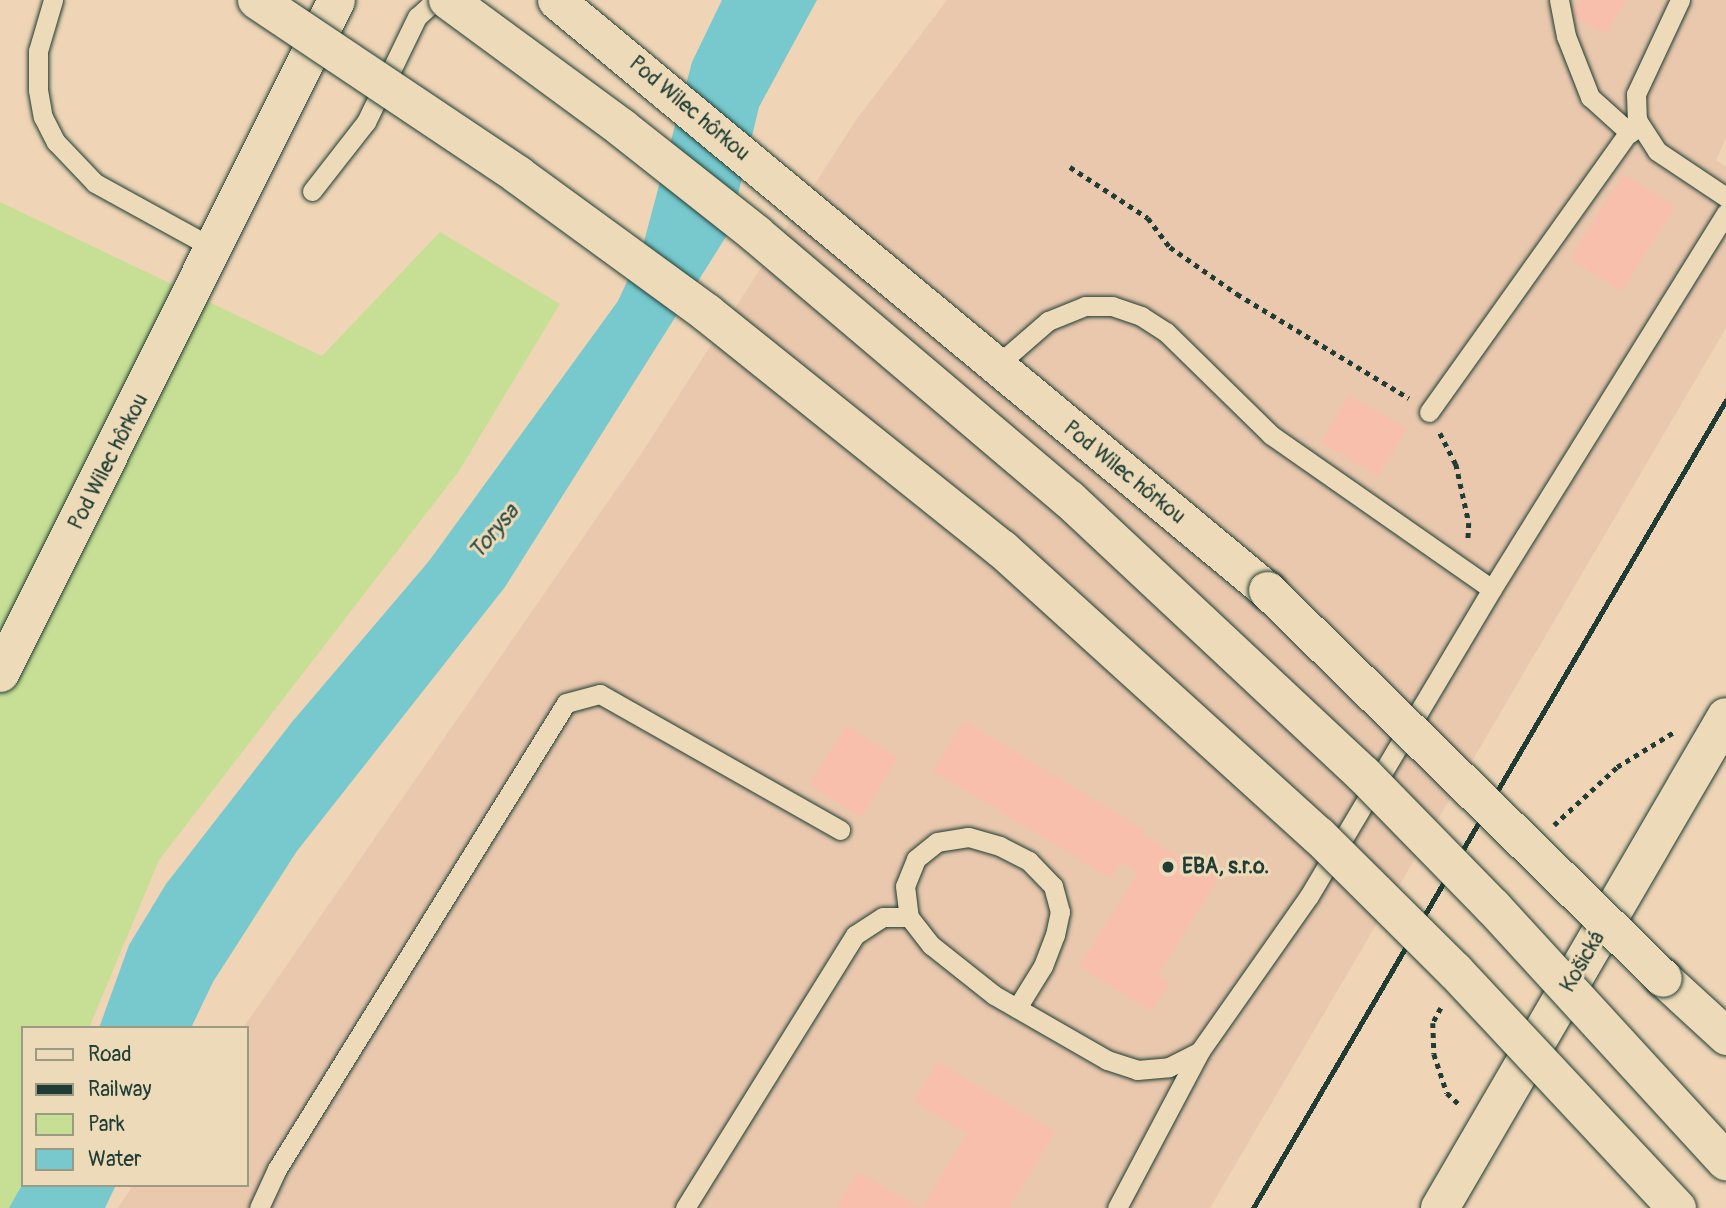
<!DOCTYPE html>
<html>
<head>
<meta charset="utf-8">
<style>
  body { margin:0 }
  #map { position:relative; width:1726px; height:1208px; overflow:hidden; background:#efd5b6; font-family:Pangolin,sans-serif }
  div>[style] { position:absolute }
  [style*='--x'] { left:calc(var(--x)*1px); top:calc(var(--y)*1px); width:calc(var(--w)*1px); rotate:calc(var(--a)*1deg) }
  .built>* { inset:0; background:#e9c8ae }
  .green>* { inset:0; background:#c6df95 }
  .water>* { inset:0; background:#77c9ce }
  .building>* { inset:0; background:#f7bfac }
  .path>* { height:4.5px; margin-top:-2.25px; transform-origin:0; background:repeating-linear-gradient(90deg,#1f3d34 0 5px,transparent 0 10px) }
  .roads { filter:drop-shadow(0 0 2px #1f3d34) drop-shadow(0 0 2px #1f3d34) }
  .lane>* { height:19px; margin:-9.5px; padding:0 9.5px; transform-origin:9.5px; border-radius:9.5px; background:#eddab8 }
  .street>* { height:37px; margin:-18.5px; padding:0 18.5px; transform-origin:18.5px; border-radius:18.5px; background:#eddab8 }
  .primary>* { height:38px; margin:-19px; padding:0 19px; transform-origin:19px; border-radius:19px; background:#eddab8 }
  .rail>* { height:5px; margin:-2.5px; padding:0 2.5px; transform-origin:2.5px; border-radius:2.5px; background:#1f3d34 }
  .bridges { filter:drop-shadow(0 0 2px #1f3d34) drop-shadow(0 0 2px #1f3d34) }
  .street-bridge>* { height:37px; margin:-18.5px; padding:0 18.5px; transform-origin:18.5px; border-radius:18.5px; background:#eddab8 }
  .highway-bridge>* { height:38px; margin:-19px; padding:0 19px; transform-origin:19px; border-radius:19px; background:#eddab8 }
  .dots>* { width:19px; height:19px; translate:-50% -50%; box-sizing:border-box; border:4px solid #eddab8; border-radius:50% }
  span { translate:-50% -50%; white-space:nowrap; text-align:center; line-height:1.15; -webkit-text-stroke:6px #eddab8; paint-order:stroke }
  .street-label { font-size:21px; color:#1f3d34 }
  .poi-label { font-size:21px; color:#1f3d34; font-weight:700 }
  .left { translate:0 -50%; text-align:left }
  .water-label { font-size:23px; color:#284b43; font-style:italic }
  .legend { position:absolute; left:21px; top:1026px; width:228px; height:161px; box-sizing:border-box; background:#eddab8; border:2px solid #9b9b83; margin:0; padding:9px 12px; list-style:none; font-size:21px; color:#1f3d34 }
  .legend li { display:flex; align-items:center; gap:14px; height:35px }
  .legend b { width:35px; border:2px solid #9b9b83 }
</style>
</head>
<body>
<div id="map">
  <div class="built">
    <div style="clip-path:polygon(947px 0,1726px 0,1726px 138px,1716px 160px,1726px 167px,1726px 328px,1210px 1208px,118px 1208px,133px 1185px,247px 1185px,247px 1028px,243px 1028px,641px 454px,856px 120px)"></div>
  </div>
  <div class="green">
    <div style="clip-path:polygon(0 202px,322px 356px,440px 232px,560px 304px,459px 471px,159px 860px,89px 1028px,23px 1028px,23px 1183px,9px 1208px,0 1208px)"></div>
  </div>
  <div class="water">
    <div style="clip-path:polygon(722px 0,817px 0,759px 107px,729px 232px,505px 587px,297px 851px,213px 982px,191px 1028px,99px 1028px,129px 945px,166px 884px,292px 722px,429px 561px,618px 301px,642px 249px,692px 62px)"></div>
    <div style="clip-path:polygon(23px 1183px,23px 1185px,116px 1185px,105px 1208px,9px 1208px)"></div>
  </div>
  <div class="building">
    <div style="clip-path:polygon(1580px 0,1626px 0,1606px 34px,1571px 15px)"></div>
    <div style="clip-path:polygon(1623px 174px,1675px 206px,1622px 291px,1570px 259px)"></div>
    <div style="clip-path:polygon(1349px 395px,1407px 429px,1378px 476px,1321px 442px)"></div>
    <div style="clip-path:polygon(964px 721px,1145px 830px,1142px 834px,1184px 860px,1187px 855px,1220px 876px,1157px 976px,1170px 983px,1151px 1011px,1079px 966px,1138px 873px,1121px 862px,1110px 878px,933px 771px)"></div>
    <div style="clip-path:polygon(846px 726px,898px 758px,861px 817px,809px 784px)"></div>
    <div style="clip-path:polygon(938px 1062px,1055px 1132px,1009px 1208px,922px 1208px,967px 1133px,914px 1101px)"></div>
    <div style="clip-path:polygon(858px 1171px,919px 1208px,836px 1208px)"></div>
  </div>
  <div class="path">
    <div style="--x:1070;--y:167;--w:93;--a:33.2"></div>
    <div style="--x:1148;--y:218;--w:36;--a:53"></div>
    <div style="--x:1170;--y:247;--w:82;--a:35"></div>
    <div style="--x:1237;--y:294;--w:201;--a:31.2"></div>
    <div style="--x:1440;--y:433;--w:35;--a:63"></div>
    <div style="--x:1456;--y:464;--w:60;--a:77.6"></div>
    <div style="--x:1469;--y:523;--w:18;--a:93"></div>
    <div style="--x:1554;--y:825;--w:86;--a:-42.6"></div>
    <div style="--x:1617;--y:767;--w:67;--a:-31.6"></div>
    <div style="--x:1441;--y:1008;--w:17;--a:118"></div>
    <div style="--x:1433;--y:1023;--w:31;--a:88"></div>
    <div style="--x:1434;--y:1054;--w:41;--a:71.6"></div>
    <div style="--x:1447;--y:1093;--w:18;--a:43"></div>
  </div>
  <div class="roads">
    <div class="lane">
      <div style="--x:53;--y:0;--w:53;--a:106.4"></div>
      <div style="--x:38;--y:51;--w:39;--a:90"></div>
      <div style="--x:38;--y:90;--w:27;--a:80"></div>
      <div style="--x:43;--y:117;--w:28;--a:63"></div>
      <div style="--x:56;--y:142;--w:57;--a:46.4"></div>
      <div style="--x:95;--y:183;--w:135;--a:28.8"></div>
      <div style="--x:1559;--y:0;--w:37;--a:79"></div>
      <div style="--x:1566;--y:36;--w:66;--a:68.5"></div>
      <div style="--x:1590;--y:97;--w:54;--a:42"></div>
      <div style="--x:1680;--y:0;--w:104;--a:115.1"></div>
      <div style="--x:1636;--y:94;--w:26;--a:88"></div>
      <div style="--x:1637;--y:120;--w:37;--a:57"></div>
      <div style="--x:1657;--y:151;--w:83;--a:33.7"></div>
      <div style="--x:312;--y:191;--w:88;--a:-52"></div>
      <div style="--x:366;--y:122;--w:117;--a:-64.1"></div>
      <div style="--x:417;--y:17;--w:25;--a:-42"></div>
      <div style="--x:995;--y:367;--w:70;--a:-41"></div>
      <div style="--x:1048;--y:321;--w:40;--a:-22"></div>
      <div style="--x:1085;--y:306;--w:27;--a:0"></div>
      <div style="--x:1112;--y:306;--w:31;--a:19"></div>
      <div style="--x:1141;--y:316;--w:30;--a:33"></div>
      <div style="--x:1166;--y:332;--w:147;--a:44.4"></div>
      <div style="--x:1271;--y:435;--w:269;--a:34.9"></div>
      <div style="--x:1429;--y:412;--w:359;--a:-54.5"></div>
      <div style="--x:1017;--y:1008;--w:49;--a:-58.2"></div>
      <div style="--x:1043;--y:966;--w:33;--a:-69"></div>
      <div style="--x:1055;--y:935;--w:24;--a:-78"></div>
      <div style="--x:1060;--y:912;--w:27;--a:-105"></div>
      <div style="--x:1053;--y:886;--w:35;--a:-134"></div>
      <div style="--x:1029;--y:861;--w:33;--a:-153"></div>
      <div style="--x:1000;--y:846;--w:33;--a:-164"></div>
      <div style="--x:968;--y:837;--w:31;--a:171"></div>
      <div style="--x:937;--y:842;--w:27;--a:141"></div>
      <div style="--x:916;--y:859;--w:29;--a:112"></div>
      <div style="--x:905;--y:886;--w:31;--a:83"></div>
      <div style="--x:909;--y:917;--w:36;--a:52"></div>
      <div style="--x:931;--y:945;--w:80;--a:38.4"></div>
      <div style="--x:994;--y:995;--w:130;--a:29.9"></div>
      <div style="--x:1107;--y:1060;--w:32;--a:18"></div>
      <div style="--x:1137;--y:1070;--w:32;--a:-5"></div>
      <div style="--x:1169;--y:1067;--w:35;--a:-27"></div>
      <div style="--x:1200;--y:1051;--w:189;--a:-54.9"></div>
      <div style="--x:1309;--y:896;--w:357;--a:-59.2"></div>
      <div style="--x:1492;--y:589;--w:443;--a:-58.1"></div>
      <div style="--x:259;--y:1208;--w:43;--a:-65.2"></div>
      <div style="--x:277;--y:1169;--w:548;--a:-58.19"></div>
      <div style="--x:566;--y:703;--w:35;--a:-15"></div>
      <div style="--x:600;--y:694;--w:276;--a:29.5"></div>
      <div style="--x:685;--y:1208;--w:322;--a:-58.1"></div>
      <div style="--x:855;--y:935;--w:33;--a:-33"></div>
      <div style="--x:883;--y:917;--w:26;--a:0"></div>
      <div style="--x:1117;--y:1208;--w:178;--a:-62.1"></div>
    </div>
    <div class="street">
      <div style="--x:556;--y:0;--w:924;--a:39.69"></div>
      <div style="--x:0;--y:673;--w:752;--a:-63.47"></div>
      <div style="--x:1663;--y:978;--w:86;--a:42.6"></div>
    </div>
    <div class="primary">
      <div style="--x:1440;--y:1208;--w:568;--a:-59.78"></div>
    </div>
  </div>
  <div class="rail">
    <div style="--x:1253;--y:1208;--w:936;--a:-59.66"></div>
  </div>
  <div class="bridges">
    <div class="street-bridge">
      <div style="--x:1267;--y:590;--w:554;--a:44.42"></div>
    </div>
    <div class="highway-bridge">
      <div style="--x:257;--y:0;--w:314;--a:33.8"></div>
      <div style="--x:518;--y:175;--w:234;--a:36.1"></div>
      <div style="--x:707;--y:313;--w:378;--a:38.7"></div>
      <div style="--x:1002;--y:549;--w:428;--a:42.2"></div>
      <div style="--x:1319;--y:836;--w:192;--a:44.8"></div>
      <div style="--x:1455;--y:971;--w:325;--a:46.9"></div>
      <div style="--x:448;--y:0;--w:216;--a:36.3"></div>
      <div style="--x:622;--y:128;--w:171;--a:38.3"></div>
      <div style="--x:756;--y:234;--w:410;--a:40.3"></div>
      <div style="--x:1069;--y:499;--w:404;--a:43.1"></div>
      <div style="--x:1364;--y:775;--w:185;--a:45.7"></div>
      <div style="--x:1493;--y:907;--w:345;--a:47.5"></div>
    </div>
  </div>
  <div class="dots">
    <div style="left:1168px;top:867px;background:#1f3d34"></div>
  </div>
  <div class="street-label">
    <span style="left:689px;top:109px;rotate:40deg">Pod Wilec hôrkou</span>
    <span style="left:109px;top:462px;rotate:-63deg">Pod Wilec hôrkou</span>
    <span style="left:1124px;top:473px;rotate:39deg">Pod Wilec hôrkou</span>
    <span style="left:1583px;top:962px;rotate:-60deg">Košická</span>
  </div>
  <div class="poi-label">
    <span class="left" style="left:1182px;top:867px">EBA, s.r.o.</span>
  </div>
  <div class="water-label">
    <span style="left:494px;top:532px;rotate:-50deg">Torysa</span>
  </div>
  <ul class="legend">
  <li><b style="height:9px;background:#eddab8"></b>Road</li>
  <li><b style="height:9px;background:#1f3d34"></b>Railway</li>
  <li><b style="height:19px;background:#c6df95"></b>Park</li>
  <li><b style="height:19px;background:#77c9ce"></b>Water</li>
  </ul>
</div>
</body>
</html>
